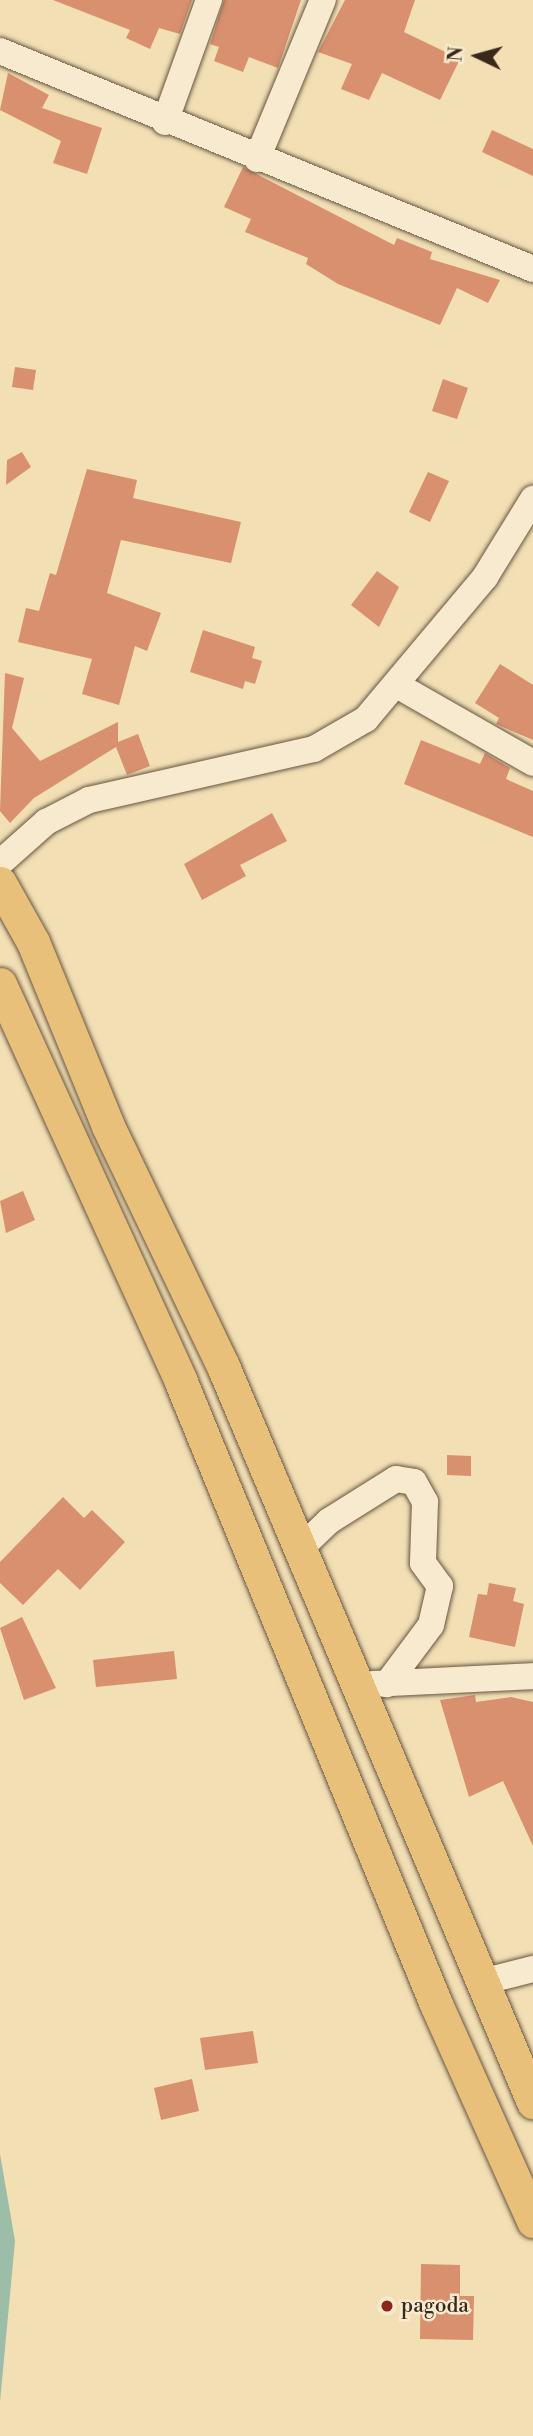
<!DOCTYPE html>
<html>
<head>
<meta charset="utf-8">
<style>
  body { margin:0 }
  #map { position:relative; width:533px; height:2436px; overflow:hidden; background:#f2dfb4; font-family:"Libre Bodoni",serif }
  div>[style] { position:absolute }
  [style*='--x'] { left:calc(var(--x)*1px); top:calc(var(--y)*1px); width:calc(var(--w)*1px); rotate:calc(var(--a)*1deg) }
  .water>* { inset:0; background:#9cbda7 }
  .building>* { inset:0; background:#d8906f }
  .roads { filter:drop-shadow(0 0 2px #675641) drop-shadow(0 0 2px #675641) }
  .minor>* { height:26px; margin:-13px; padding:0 13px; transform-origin:13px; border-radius:13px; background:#f7eace }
  .major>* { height:33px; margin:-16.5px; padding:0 16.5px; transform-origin:16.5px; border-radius:16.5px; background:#e9c07a }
  .dots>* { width:19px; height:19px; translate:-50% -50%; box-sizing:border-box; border:4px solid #f7eace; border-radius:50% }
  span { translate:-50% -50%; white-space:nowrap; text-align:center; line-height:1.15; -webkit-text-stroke:5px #f7eace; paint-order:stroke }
  .poi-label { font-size:21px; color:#39291b }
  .left { translate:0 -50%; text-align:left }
  .north { position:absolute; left:442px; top:21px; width:70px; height:70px; -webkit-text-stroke:5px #f7eace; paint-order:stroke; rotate:275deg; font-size:19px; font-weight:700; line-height:28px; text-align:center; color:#39291b }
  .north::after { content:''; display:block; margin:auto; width:24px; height:32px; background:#39291b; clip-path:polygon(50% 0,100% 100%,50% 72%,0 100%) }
</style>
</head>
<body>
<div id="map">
  <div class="water">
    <div style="clip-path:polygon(0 2154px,15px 2241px,0 2402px)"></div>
  </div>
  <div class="building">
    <div style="clip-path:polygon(53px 0,192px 0,180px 34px,159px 28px,150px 49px,126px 38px,130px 30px)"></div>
    <div style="clip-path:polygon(224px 0,301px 0,278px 68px,249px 57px,243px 72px,214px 61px,219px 47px,210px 44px)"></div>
    <div style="clip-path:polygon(345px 0,415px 0,404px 32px,460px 59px,440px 100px,382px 73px,369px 100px,341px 89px,352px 64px,318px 52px)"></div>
    <div style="clip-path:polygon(8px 73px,49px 95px,42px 108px,102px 128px,87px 174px,53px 163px,61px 141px,0 110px)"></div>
    <div style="clip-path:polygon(492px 130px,533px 149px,533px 176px,482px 152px)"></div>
    <div style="clip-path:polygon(243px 167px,394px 245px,397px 238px,432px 252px,430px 259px,500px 280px,488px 303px,457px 288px,440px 325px,338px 284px,306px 264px,308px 258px,245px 232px,251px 219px,224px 207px)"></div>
    <div style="clip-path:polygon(15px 367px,36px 370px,33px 390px,12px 387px)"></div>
    <div style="clip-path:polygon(443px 379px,468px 388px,457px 419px,432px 411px)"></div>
    <div style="clip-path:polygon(22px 452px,31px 467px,6px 485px,7px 460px)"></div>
    <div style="clip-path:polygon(87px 469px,137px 480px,133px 498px,241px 522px,231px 563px,121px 540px,107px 593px,161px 613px,147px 651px,135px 646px,119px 705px,82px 694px,92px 659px,18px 642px,26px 608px,39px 611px,50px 573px,56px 575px)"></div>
    <div style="clip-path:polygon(428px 472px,449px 481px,430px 522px,409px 512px)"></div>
    <div style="clip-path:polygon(377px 571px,399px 587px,379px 627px,351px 605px)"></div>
    <div style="clip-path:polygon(203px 630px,255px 647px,252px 658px,262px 661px,255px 684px,245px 681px,243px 689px,190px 672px)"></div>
    <div style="clip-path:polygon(500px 664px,533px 685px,533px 740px,496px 724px,499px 718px,475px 703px)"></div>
    <div style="clip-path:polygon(5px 673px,24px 678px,12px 728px,40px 761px,118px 722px,118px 742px,138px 734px,150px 766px,127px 775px,116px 747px,34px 798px,10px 823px,0 811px)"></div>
    <div style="clip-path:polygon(421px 740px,480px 764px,485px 753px,510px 768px,506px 779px,533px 791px,533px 837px,404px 784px)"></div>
    <div style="clip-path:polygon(272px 813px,287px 841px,240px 865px,246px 876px,202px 900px,184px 864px)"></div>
    <div style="clip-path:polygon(23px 1191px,35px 1220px,6px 1233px,0 1201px)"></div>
    <div style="clip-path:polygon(447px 1455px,471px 1456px,471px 1476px,447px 1475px)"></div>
    <div style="clip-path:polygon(63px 1497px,84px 1518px,92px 1510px,125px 1542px,80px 1590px,58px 1569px,23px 1605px,0 1583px,0 1562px)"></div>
    <div style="clip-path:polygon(489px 1583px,516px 1588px,513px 1601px,524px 1604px,515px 1647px,469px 1637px,478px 1594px,487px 1595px)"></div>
    <div style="clip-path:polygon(22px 1617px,56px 1688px,24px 1700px,0 1628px)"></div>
    <div style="clip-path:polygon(174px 1651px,177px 1679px,96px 1687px,93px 1660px)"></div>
    <div style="clip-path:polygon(475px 1695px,476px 1702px,511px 1697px,533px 1702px,533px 1846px,503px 1781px,469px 1797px,440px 1700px)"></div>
    <div style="clip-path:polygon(253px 2031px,258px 2063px,205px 2070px,200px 2038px)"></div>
    <div style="clip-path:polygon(192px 2079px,199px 2111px,161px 2120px,154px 2088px)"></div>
    <div style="clip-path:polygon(421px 2264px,460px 2265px,460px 2296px,474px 2296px,473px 2340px,420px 2339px)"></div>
  </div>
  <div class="roads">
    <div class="minor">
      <div style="--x:0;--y:51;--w:576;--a:22.24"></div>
      <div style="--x:165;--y:122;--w:130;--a:-70.2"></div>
      <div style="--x:257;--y:159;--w:172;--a:-67.5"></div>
      <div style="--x:400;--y:687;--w:153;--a:29.7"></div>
      <div style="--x:0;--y:863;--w:62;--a:-41.7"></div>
      <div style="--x:46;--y:822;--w:48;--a:-27.1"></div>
      <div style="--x:89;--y:800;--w:231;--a:-12.8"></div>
      <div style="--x:314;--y:749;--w:60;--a:-30"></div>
      <div style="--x:366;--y:719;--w:185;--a:-50"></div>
      <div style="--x:485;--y:577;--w:92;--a:-58.4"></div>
      <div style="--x:301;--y:1548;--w:39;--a:-44"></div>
      <div style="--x:329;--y:1521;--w:79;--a:-32.1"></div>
      <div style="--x:396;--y:1479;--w:18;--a:9"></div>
      <div style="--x:414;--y:1482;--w:23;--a:61"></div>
      <div style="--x:425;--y:1502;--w:61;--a:91.9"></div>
      <div style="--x:423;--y:1563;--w:29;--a:54"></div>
      <div style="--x:440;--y:1586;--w:40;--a:103"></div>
      <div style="--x:431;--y:1625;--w:74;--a:126.7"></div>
      <div style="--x:372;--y:1684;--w:161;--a:-2.8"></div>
      <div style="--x:486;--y:1981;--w:49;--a:-14.3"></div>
    </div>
    <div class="major">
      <div style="--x:0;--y:883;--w:68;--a:60.8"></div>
      <div style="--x:33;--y:942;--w:199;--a:67.8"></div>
      <div style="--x:108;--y:1126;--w:266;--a:64.4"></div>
      <div style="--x:223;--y:1366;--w:799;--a:67.16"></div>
      <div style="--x:0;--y:984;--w:437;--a:65.5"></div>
      <div style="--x:181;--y:1382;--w:672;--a:67.71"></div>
      <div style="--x:436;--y:2004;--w:238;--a:65.9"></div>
    </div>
  </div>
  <div class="dots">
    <div style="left:387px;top:2306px;background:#8f2418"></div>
  </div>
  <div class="poi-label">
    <span class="left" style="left:401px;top:2306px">pagoda</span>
  </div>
  <div class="north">N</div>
</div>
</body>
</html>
